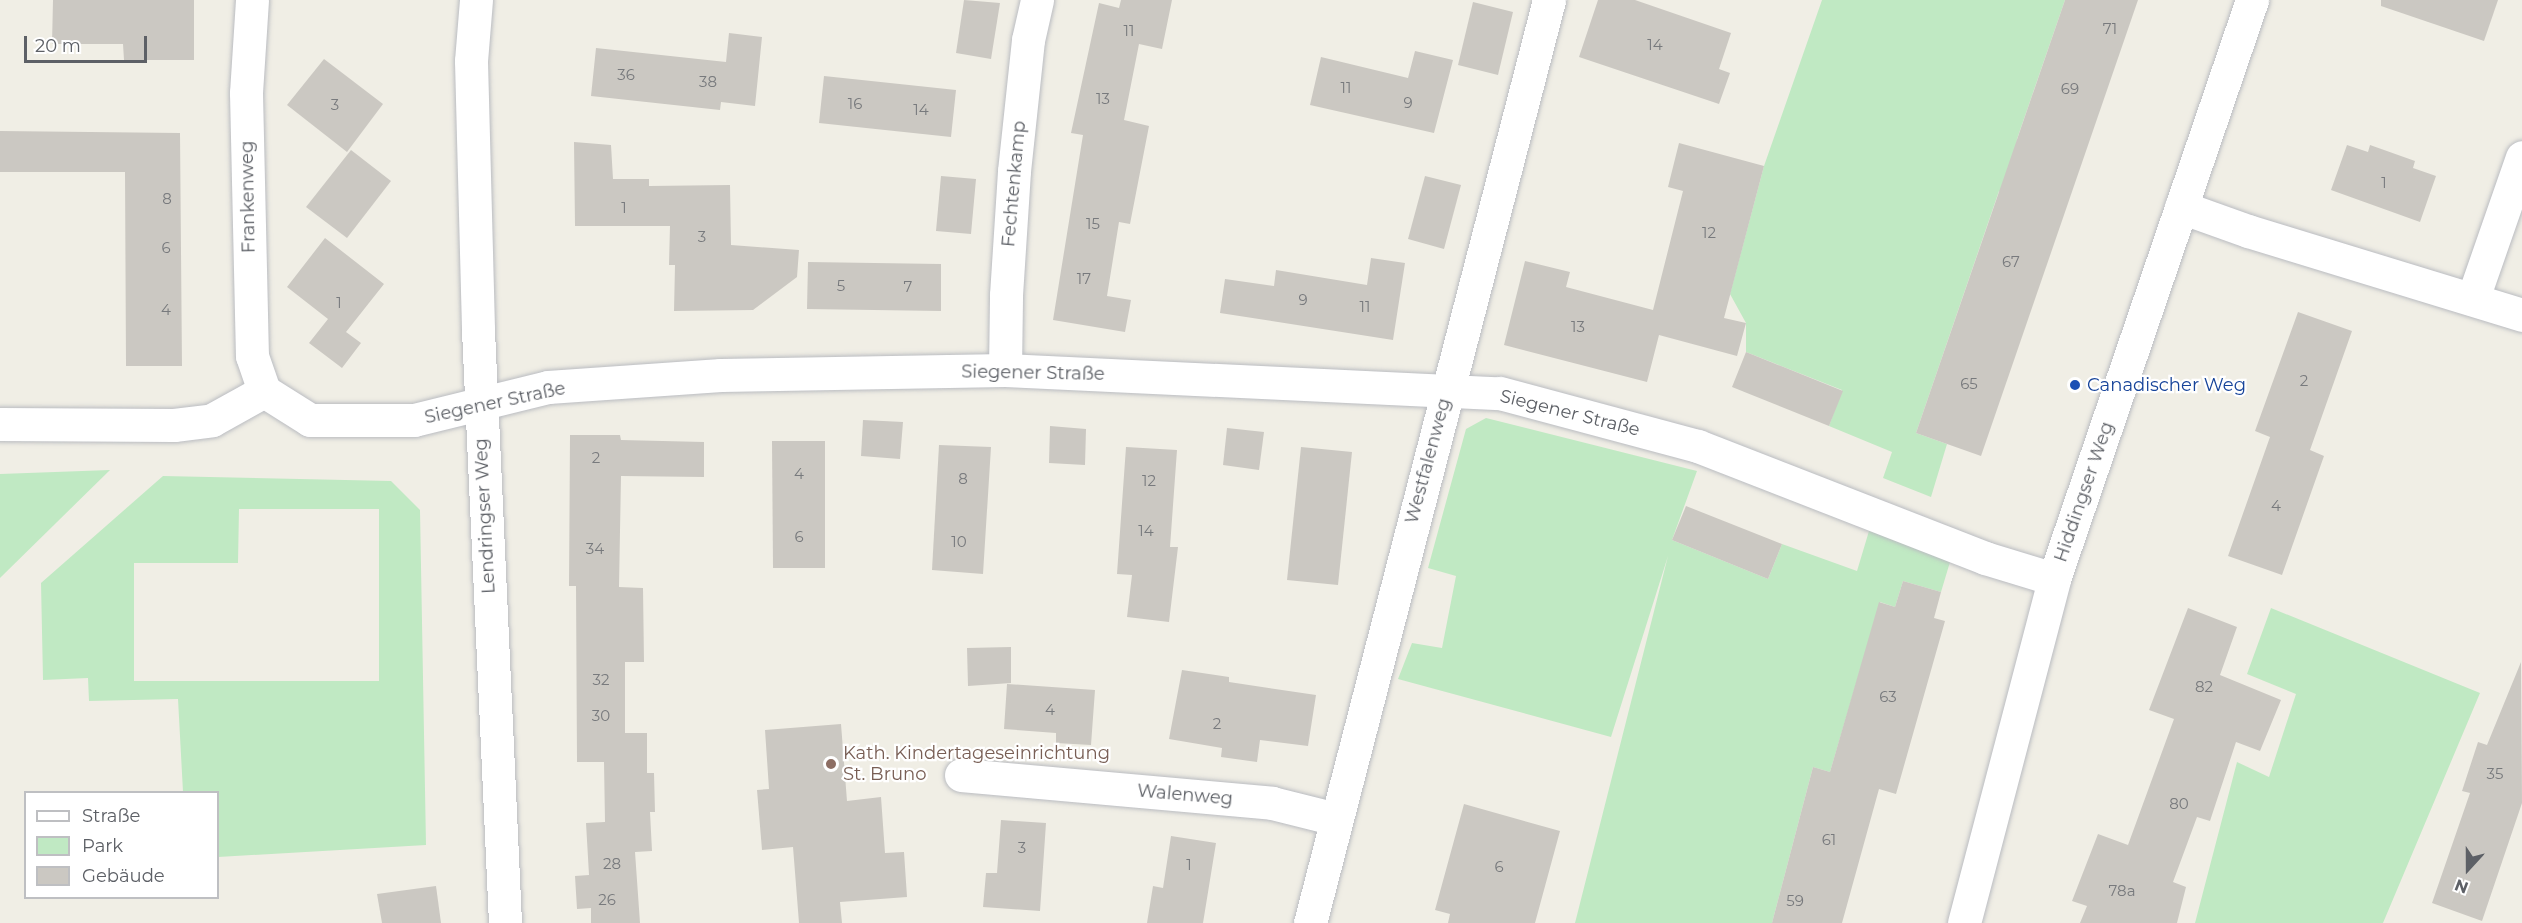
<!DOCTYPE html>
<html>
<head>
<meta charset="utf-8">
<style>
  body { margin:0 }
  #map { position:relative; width:2522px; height:923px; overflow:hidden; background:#f0eee5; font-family:Montserrat,sans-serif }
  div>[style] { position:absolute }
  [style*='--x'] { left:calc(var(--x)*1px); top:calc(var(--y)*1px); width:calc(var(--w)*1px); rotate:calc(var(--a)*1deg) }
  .green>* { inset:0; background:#c0e9c3 }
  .building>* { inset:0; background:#cbc8c2 }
  .roads { filter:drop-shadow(0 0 2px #babcc1) drop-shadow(0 0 2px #babcc1) }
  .street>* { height:33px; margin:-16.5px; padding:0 16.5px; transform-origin:16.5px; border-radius:16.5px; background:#fff }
  .secondary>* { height:33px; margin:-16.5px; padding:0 16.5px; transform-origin:16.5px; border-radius:16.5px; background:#fff }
  .dots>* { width:16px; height:16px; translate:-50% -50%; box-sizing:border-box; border:3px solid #fff; border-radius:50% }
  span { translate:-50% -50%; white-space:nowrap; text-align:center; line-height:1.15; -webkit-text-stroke:4.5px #fff; paint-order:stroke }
  .number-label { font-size:15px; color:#787a7d }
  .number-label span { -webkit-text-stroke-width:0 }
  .street-label { font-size:18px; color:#5d6066 }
  .transit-label { font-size:18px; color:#164399 }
  .left { translate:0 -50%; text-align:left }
  .education-label { font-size:18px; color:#785e54 }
  .legend { position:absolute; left:24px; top:791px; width:195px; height:108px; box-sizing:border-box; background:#fff; border:2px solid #bebfc2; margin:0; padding:8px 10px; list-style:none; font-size:18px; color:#5d6066 }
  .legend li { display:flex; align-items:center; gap:12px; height:30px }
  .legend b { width:30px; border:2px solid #bebfc2 }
  .north { position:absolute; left:2438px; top:839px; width:60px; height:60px; -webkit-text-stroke:4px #fff; paint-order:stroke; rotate:201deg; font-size:16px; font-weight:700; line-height:24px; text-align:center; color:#5d6066 }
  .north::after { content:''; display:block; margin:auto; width:21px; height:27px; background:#5d6066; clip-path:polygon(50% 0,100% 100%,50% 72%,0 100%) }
  .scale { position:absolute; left:24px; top:36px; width:123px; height:27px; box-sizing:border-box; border:3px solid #5d6066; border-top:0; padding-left:8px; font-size:18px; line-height:21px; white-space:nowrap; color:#5d6066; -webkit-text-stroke:4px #fff; paint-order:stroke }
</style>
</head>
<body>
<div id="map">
  <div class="green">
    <div style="clip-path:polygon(1822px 0,2065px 0,2017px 139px,2012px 194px,1999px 191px,1916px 433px,1947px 444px,1931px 497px,1883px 478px,1892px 452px,1829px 426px,1842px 390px,1746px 352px,1746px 323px,1730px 294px,1764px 166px)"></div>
    <div style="clip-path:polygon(1486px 418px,1697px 471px,1672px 540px,1768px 579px,1782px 544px,1857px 571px,1872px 521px,1953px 552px,1941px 592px,1903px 581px,1895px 607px,1880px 602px,1830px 772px,1813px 767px,1772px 923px,1575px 923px,1668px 556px,1611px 737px,1398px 679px,1412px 643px,1442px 648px,1456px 576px,1428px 568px,1466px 429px)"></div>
    <div style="clip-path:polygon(110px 470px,0 578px,0 474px)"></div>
    <div style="clip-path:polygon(evenodd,163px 476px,391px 481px,420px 510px,426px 845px,218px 857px,218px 792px,183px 792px,178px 699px,89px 701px,88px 678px,43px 680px,41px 583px,163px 476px,239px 509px,379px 509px,379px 681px,134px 681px,134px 563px,238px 563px,239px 509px)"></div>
    <div style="clip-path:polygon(2271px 608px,2480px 693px,2383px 923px,2195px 923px,2237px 762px,2269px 777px,2296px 694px,2247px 674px)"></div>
  </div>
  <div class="building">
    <div style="clip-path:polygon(53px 0,194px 0,194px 60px,124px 60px,123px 44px,52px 44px)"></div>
    <div style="clip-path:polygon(964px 0,1000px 3px,991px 59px,956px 53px)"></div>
    <div style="clip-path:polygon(1121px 0,1172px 0,1162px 49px,1139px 44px,1124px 120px,1149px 126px,1130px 224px,1119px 222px,1107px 296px,1131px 300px,1125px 332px,1053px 320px,1083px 135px,1071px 133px,1099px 3px,1119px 8px)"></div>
    <div style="clip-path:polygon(1598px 0,1635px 0,1731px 33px,1719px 69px,1730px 73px,1719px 104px,1579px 57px)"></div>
    <div style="clip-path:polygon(2065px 0,2138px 0,1981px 456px,1916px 433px)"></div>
    <div style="clip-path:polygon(2381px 0,2498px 0,2484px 41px,2381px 6px)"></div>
    <div style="clip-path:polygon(1473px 2px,1513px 12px,1498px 75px,1458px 65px)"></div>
    <div style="clip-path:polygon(729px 33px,762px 37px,755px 106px,721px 102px,720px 110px,591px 96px,596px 48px,726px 62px)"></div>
    <div style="clip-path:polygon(1415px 51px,1453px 60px,1434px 133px,1310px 105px,1321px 57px,1408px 78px)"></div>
    <div style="clip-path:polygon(324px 59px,383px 104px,347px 152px,287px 105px)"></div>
    <div style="clip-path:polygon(824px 76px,956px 90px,951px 137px,819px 123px)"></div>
    <div style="clip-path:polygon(0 131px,180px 133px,182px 366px,126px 366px,125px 172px,0 172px)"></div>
    <div style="clip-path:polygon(574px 142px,611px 145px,613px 179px,649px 179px,649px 186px,730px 185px,731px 245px,799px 250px,797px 277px,753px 310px,674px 311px,675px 265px,669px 265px,670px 226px,575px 226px)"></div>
    <div style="clip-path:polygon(1679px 143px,1764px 166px,1724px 318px,1746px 323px,1737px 356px,1659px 335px,1647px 382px,1504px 345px,1525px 261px,1570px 272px,1566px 287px,1653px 310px,1683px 191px,1668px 187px)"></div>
    <div style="clip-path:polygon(2347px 145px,2368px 152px,2370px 145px,2415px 161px,2413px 168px,2436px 176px,2420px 222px,2331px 190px)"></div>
    <div style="clip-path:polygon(351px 150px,391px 181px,347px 238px,306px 207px)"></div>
    <div style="clip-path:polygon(941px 176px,976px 179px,971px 234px,936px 231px)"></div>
    <div style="clip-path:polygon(1425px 176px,1461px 185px,1444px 249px,1408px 239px)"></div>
    <div style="clip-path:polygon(325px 238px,384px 284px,346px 332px,361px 343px,342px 368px,309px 343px,328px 319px,287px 287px)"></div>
    <div style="clip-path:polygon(1371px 258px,1405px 263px,1393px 340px,1220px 313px,1225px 279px,1274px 286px,1276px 270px,1367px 285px)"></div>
    <div style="clip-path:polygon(808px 262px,941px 264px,941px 311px,807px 309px)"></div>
    <div style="clip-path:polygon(2298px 312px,2352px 331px,2310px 450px,2324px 456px,2282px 575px,2228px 556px,2270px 437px,2255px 431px)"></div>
    <div style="clip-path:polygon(1746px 352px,1843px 391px,1829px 426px,1732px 387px)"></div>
    <div style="clip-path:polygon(863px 420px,903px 422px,900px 459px,861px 456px)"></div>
    <div style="clip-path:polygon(1050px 426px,1086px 429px,1085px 465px,1049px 463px)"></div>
    <div style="clip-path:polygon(1227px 428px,1264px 432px,1259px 470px,1223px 465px)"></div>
    <div style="clip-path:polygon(570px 435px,620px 435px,621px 440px,704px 442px,704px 477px,621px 476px,619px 587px,643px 588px,644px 662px,625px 662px,625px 733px,647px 733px,647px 773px,654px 773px,655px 812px,650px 812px,652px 851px,635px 852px,640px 923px,591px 923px,591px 908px,577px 909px,575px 876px,589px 875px,586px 823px,605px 822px,604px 762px,577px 762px,576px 586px,569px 586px)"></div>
    <div style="clip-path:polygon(772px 441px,825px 441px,825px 568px,773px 568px)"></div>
    <div style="clip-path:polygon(939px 445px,991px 447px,983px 574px,932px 570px)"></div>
    <div style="clip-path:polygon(1126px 447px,1177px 450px,1170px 547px,1178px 547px,1169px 622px,1127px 617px,1132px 575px,1117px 574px)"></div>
    <div style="clip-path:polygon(1301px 447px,1352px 452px,1338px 585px,1287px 580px)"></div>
    <div style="clip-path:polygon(1686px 506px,1782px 544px,1768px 579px,1672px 540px)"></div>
    <div style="clip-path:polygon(1903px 581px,1941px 592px,1934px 618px,1945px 621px,1896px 794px,1879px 789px,1842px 923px,1772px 923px,1813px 767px,1830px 772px,1879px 602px,1895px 607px)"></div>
    <div style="clip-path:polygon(2188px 608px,2237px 627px,2220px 675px,2281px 700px,2260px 751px,2236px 742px,2210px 821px,2197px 817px,2173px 882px,2186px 887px,2177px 923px,2080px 923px,2087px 906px,2072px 901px,2098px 834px,2128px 845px,2174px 719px,2149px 710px)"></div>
    <div style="clip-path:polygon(1011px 647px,1011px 683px,968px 686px,967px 648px)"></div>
    <div style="clip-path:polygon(2521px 662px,2522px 803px,2482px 921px,2432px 903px,2470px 793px,2462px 791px,2478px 742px,2487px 745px)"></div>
    <div style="clip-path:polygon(1182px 670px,1229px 677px,1229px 682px,1316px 695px,1308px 746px,1260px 740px,1257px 762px,1221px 757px,1222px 748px,1169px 739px)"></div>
    <div style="clip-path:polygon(1007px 684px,1095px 690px,1091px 745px,1056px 743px,1056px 733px,1004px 729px)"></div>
    <div style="clip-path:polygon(841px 724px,847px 801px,881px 797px,885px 853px,904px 852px,907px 897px,840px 902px,842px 923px,799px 923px,793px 847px,762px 850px,757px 790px,769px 789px,765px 730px)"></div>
    <div style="clip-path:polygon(1464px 804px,1560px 831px,1535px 923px,1448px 923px,1450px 914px,1435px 910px)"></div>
    <div style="clip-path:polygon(1001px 820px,1046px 823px,1040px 911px,983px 907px,986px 873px,997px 873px)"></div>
    <div style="clip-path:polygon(1171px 836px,1216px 843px,1203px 923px,1147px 923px,1153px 886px,1163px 888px)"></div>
    <div style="clip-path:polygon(436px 886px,441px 923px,382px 923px,377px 894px)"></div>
  </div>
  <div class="roads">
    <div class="street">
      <div style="--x:252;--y:0;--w:93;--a:93.7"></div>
      <div style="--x:246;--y:93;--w:263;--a:88.7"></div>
      <div style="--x:252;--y:356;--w:37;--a:71"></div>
      <div style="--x:476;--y:0;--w:61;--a:94.7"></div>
      <div style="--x:471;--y:61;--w:269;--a:88.5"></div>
      <div style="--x:478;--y:330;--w:594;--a:87.39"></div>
      <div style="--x:2181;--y:207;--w:71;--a:19.7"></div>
      <div style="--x:2248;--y:231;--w:287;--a:17"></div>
      <div style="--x:2473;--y:298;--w:149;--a:-70.8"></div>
      <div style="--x:1005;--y:370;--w:75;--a:-89.2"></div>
      <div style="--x:1006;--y:295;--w:124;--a:-86.3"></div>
      <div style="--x:1014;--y:171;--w:132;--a:-83.9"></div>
      <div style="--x:1028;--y:40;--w:41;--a:-77.3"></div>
      <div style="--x:264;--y:391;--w:54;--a:32.2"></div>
      <div style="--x:310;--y:420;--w:104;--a:0"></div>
      <div style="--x:414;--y:420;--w:138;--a:-13.8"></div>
      <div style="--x:548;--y:387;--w:173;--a:-4"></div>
      <div style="--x:721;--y:375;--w:284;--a:-1"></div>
      <div style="--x:1005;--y:370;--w:496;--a:2.7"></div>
      <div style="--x:1500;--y:393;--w:205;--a:15"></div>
      <div style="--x:1698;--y:446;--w:308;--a:21.3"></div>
      <div style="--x:1985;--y:558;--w:72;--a:16.9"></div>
      <div style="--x:0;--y:424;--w:174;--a:0.3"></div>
      <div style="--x:174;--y:425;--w:38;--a:-7"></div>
      <div style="--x:212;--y:420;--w:60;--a:-29.1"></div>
      <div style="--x:961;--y:775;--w:312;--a:5.1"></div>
      <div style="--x:1272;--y:803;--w:66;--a:14"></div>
      <div style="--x:1310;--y:923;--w:953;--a:-75.48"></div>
    </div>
    <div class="secondary">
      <div style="--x:1964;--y:923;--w:356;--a:-75.3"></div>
      <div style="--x:2054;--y:579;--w:612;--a:-71.12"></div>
    </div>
  </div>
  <div class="dots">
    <div style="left:2075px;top:385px;background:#1a4fb4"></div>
    <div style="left:831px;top:764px;background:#8d6e63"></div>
  </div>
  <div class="number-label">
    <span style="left:2110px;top:29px">71</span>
    <span style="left:1129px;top:31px">11</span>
    <span style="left:1655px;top:45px">14</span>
    <span style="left:626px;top:75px">36</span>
    <span style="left:708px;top:82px">38</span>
    <span style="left:1346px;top:88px">11</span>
    <span style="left:2070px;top:89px">69</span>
    <span style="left:1103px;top:99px">13</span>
    <span style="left:1408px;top:103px">9</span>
    <span style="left:855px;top:104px">16</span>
    <span style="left:335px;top:105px">3</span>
    <span style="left:921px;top:110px">14</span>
    <span style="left:2384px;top:183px">1</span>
    <span style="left:167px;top:199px">8</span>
    <span style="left:624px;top:208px">1</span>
    <span style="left:1093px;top:224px">15</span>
    <span style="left:1709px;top:233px">12</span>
    <span style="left:702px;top:237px">3</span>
    <span style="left:166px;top:248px">6</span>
    <span style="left:2011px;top:262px">67</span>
    <span style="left:1084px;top:279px">17</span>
    <span style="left:841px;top:286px">5</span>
    <span style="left:908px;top:287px">7</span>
    <span style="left:1303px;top:300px">9</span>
    <span style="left:339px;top:303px">1</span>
    <span style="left:1365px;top:307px">11</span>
    <span style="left:166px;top:310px">4</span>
    <span style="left:1578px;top:327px">13</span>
    <span style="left:2304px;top:381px">2</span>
    <span style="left:1969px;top:384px">65</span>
    <span style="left:596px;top:458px">2</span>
    <span style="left:799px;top:474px">4</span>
    <span style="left:963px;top:479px">8</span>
    <span style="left:1149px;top:481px">12</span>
    <span style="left:2276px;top:506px">4</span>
    <span style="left:1146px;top:531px">14</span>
    <span style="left:799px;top:537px">6</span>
    <span style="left:959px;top:542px">10</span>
    <span style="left:595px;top:549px">34</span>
    <span style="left:601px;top:680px">32</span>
    <span style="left:2204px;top:687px">82</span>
    <span style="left:1888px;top:697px">63</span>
    <span style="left:1050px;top:710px">4</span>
    <span style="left:601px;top:716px">30</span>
    <span style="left:1217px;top:724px">2</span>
    <span style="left:2495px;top:774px">35</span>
    <span style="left:2179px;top:804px">80</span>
    <span style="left:1829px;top:840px">61</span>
    <span style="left:1022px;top:848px">3</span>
    <span style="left:612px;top:864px">28</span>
    <span style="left:1189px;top:865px">1</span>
    <span style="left:1499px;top:867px">6</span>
    <span style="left:2122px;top:891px">78a</span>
    <span style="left:607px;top:900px">26</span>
    <span style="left:1795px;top:901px">59</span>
  </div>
  <div class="street-label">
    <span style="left:1014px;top:184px;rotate:-85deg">Fechtenkamp</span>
    <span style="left:248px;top:197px;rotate:-91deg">Frankenweg</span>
    <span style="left:1033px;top:373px;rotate:1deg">Siegener Straße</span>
    <span style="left:495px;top:403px;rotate:-12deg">Siegener Straße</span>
    <span style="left:1570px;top:413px;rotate:14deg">Siegener Straße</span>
    <span style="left:1428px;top:461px;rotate:-75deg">Westfalenweg</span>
    <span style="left:2084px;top:492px;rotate:-71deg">Hiddingser Weg</span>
    <span style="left:485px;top:516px;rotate:-93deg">Lendringser Weg</span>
    <span style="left:1185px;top:795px;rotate:5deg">Walenweg</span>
  </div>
  <div class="transit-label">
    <span class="left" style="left:2087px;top:385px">Canadischer Weg</span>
  </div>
  <div class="education-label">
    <span class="left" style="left:843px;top:764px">Kath. Kindertageseinrichtung<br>St. Bruno</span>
  </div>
  <ul class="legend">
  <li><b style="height:8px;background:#fff"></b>Straße</li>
  <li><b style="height:16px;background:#c0e9c3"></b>Park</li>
  <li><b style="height:16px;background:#cbc8c2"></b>Gebäude</li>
  </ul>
  <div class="north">N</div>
  <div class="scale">20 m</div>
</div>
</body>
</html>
